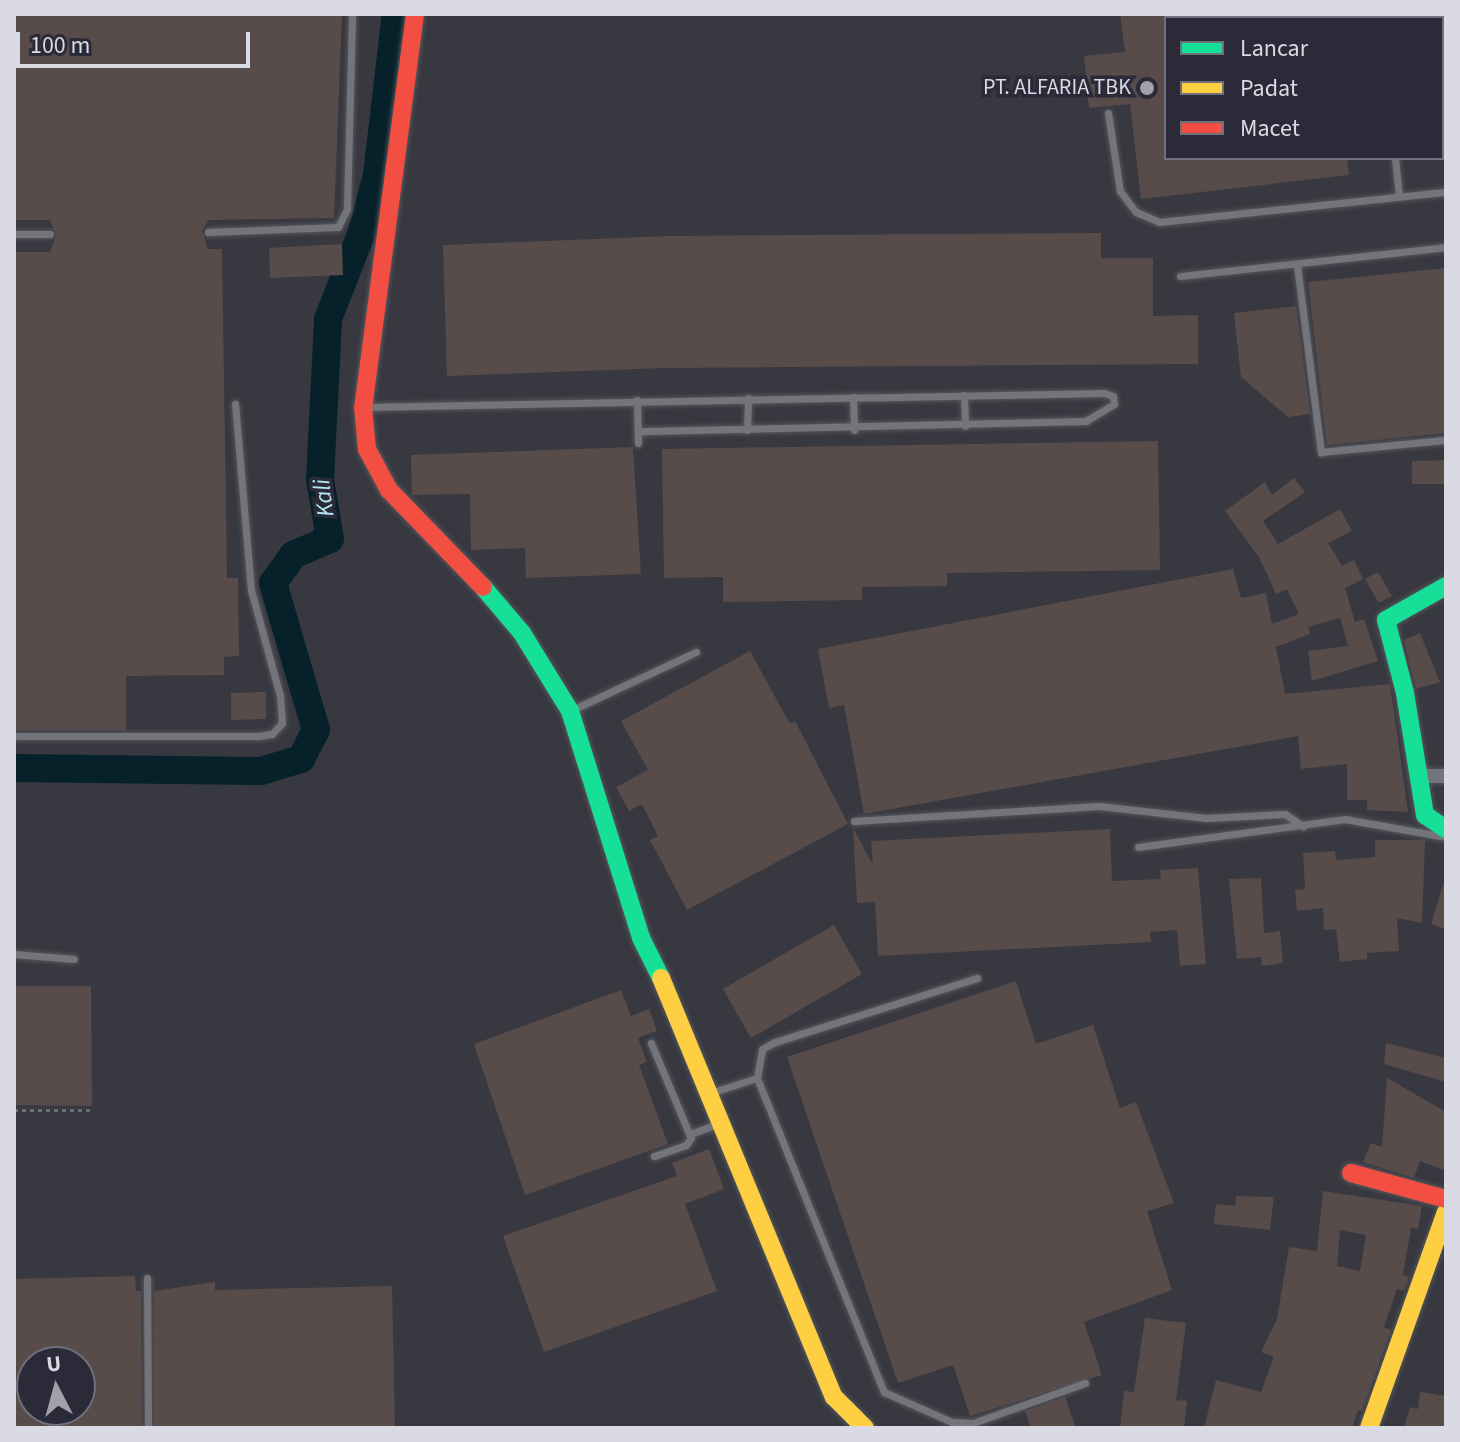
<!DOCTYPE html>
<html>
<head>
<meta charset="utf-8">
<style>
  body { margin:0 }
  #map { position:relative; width:1460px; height:1442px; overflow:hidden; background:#383840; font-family:"Source Sans 3",sans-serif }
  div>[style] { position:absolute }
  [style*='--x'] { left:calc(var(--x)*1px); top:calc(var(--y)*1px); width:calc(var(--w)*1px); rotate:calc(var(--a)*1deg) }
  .river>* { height:28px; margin:-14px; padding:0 14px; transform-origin:14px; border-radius:14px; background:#062129 }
  .building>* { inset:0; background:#584c4a }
  .path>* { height:3px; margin-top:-1.5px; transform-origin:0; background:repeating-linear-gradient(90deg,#6e6e73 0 4px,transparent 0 8px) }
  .roads { filter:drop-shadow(0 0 2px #55555c) drop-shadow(0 0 2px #55555c) }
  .lane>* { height:7px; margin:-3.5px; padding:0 3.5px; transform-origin:3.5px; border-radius:3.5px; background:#74747b }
  .street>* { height:14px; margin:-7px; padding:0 7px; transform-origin:7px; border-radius:7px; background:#74747b }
  .fast>* { height:18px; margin:-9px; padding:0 9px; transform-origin:9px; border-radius:9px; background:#16e098 }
  .slow>* { height:18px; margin:-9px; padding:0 9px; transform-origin:9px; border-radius:9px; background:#ffcf43 }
  .jam>* { height:18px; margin:-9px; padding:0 9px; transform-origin:9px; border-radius:9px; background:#f24e42 }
  .dots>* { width:22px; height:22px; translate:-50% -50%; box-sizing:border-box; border:4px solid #2a2a39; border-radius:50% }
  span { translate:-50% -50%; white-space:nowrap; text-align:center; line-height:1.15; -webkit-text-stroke:7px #2a2a39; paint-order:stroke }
  .poi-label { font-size:22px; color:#d9dae4 }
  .right { translate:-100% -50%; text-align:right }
  .water-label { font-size:24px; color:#b9e7f5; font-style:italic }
  .frame { position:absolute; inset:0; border:16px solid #d9dae4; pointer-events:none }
  .legend { position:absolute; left:1164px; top:16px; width:280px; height:144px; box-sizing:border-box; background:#2a2a39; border:2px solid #70707d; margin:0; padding:10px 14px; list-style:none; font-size:24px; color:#d9dae4 }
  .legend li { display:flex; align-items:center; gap:16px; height:40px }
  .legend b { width:40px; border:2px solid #70707d }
  .north { position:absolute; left:16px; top:1346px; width:80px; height:80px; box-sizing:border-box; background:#2a2a39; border:2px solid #70707d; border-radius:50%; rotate:354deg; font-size:22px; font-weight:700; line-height:32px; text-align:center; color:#d9dae4 }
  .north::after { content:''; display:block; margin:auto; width:28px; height:36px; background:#a1a1ab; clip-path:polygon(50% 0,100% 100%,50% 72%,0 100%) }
  .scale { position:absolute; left:16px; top:32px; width:234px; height:36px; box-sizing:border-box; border:4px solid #d9dae4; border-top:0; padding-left:10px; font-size:24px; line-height:28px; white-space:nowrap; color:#d9dae4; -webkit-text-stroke:6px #2a2a39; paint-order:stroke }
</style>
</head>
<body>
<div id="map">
  <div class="river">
    <div style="--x:14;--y:768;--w:247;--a:0.7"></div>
    <div style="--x:261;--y:771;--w:42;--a:-16.7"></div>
    <div style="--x:301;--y:759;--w:33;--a:-63"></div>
    <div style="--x:316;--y:730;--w:153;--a:-106.3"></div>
    <div style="--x:273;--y:583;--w:34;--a:-54"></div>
    <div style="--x:293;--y:555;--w:40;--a:-23.4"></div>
    <div style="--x:330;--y:539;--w:61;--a:-99.5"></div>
    <div style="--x:320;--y:479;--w:160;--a:-87.1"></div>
    <div style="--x:328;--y:319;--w:97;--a:-68.7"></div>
    <div style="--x:363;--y:229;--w:56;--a:-75.5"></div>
    <div style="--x:377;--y:175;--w:162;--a:-83.3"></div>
  </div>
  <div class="building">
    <div style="clip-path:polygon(14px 14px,342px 14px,334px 218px,208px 220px,202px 231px,208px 249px,222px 249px,227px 578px,238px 578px,239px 656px,224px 657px,224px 675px,126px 676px,126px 730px,14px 730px,14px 252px,50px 252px,56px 235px,50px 220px,14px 220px)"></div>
    <div style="clip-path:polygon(1120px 14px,1166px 14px,1166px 158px,1347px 158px,1349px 175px,1141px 199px,1130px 104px,1089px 108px,1084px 56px,1125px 52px)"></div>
    <div style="clip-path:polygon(1101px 233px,1101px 258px,1153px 258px,1153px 316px,1198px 315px,1198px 364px,664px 368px,447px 376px,443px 245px,668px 236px)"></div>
    <div style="clip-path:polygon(342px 244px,343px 275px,270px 278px,269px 248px)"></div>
    <div style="clip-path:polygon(1446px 268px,1446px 433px,1327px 445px,1308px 282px)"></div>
    <div style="clip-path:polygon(1296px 306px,1310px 414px,1288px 417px,1241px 377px,1234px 313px)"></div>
    <div style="clip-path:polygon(1158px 441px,1160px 570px,947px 573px,947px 586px,862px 587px,862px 600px,723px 602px,723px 577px,664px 578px,662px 449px)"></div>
    <div style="clip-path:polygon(633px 447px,641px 574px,526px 578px,525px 548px,471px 550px,470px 494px,412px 495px,411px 455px)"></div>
    <div style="clip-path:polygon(1446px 460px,1446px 484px,1412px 484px,1412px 461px)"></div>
    <div style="clip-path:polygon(1294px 478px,1305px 492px,1263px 521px,1278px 544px,1340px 509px,1352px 531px,1328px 543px,1342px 566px,1354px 560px,1363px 579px,1345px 588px,1355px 622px,1364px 619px,1378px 661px,1312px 681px,1308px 651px,1348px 646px,1340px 618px,1308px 627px,1310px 634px,1276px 647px,1285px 694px,1390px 684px,1408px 812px,1367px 810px,1367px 800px,1347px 800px,1347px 764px,1301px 769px,1298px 736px,864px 814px,844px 705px,829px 708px,818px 649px,1233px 569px,1241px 598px,1266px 593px,1272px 624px,1299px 614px,1287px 589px,1276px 594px,1259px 557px,1225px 511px,1265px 482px,1272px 495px)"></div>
    <div style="clip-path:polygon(1378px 572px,1392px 596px,1379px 603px,1365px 579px)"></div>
    <div style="clip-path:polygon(1420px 633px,1440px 682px,1416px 689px,1404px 640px)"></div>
    <div style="clip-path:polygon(750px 651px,790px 724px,795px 721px,848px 824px,687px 910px,650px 840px,658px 836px,642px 804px,629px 811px,616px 787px,648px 770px,621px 721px)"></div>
    <div style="clip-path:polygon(266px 692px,266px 719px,231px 720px,231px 693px)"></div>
    <div style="clip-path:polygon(853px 828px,873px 865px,871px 841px,1110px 829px,1112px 881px,1161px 879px,1160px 870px,1198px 868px,1206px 964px,1180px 966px,1177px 930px,1150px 932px,1151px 942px,878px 956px,875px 902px,857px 903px)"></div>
    <div style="clip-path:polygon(1375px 840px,1425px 840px,1422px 923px,1397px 918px,1399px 951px,1367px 953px,1367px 959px,1340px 962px,1336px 929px,1324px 930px,1323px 908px,1297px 911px,1295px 890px,1305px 889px,1303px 853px,1335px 851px,1336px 860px,1375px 857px)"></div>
    <div style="clip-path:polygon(1261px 878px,1264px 933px,1280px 931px,1283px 963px,1262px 966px,1261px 957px,1237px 959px,1229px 879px)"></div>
    <div style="clip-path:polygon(1443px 885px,1446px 886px,1446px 930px,1431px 924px)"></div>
    <div style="clip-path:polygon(834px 925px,862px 974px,751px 1038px,723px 989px)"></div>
    <div style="clip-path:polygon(1016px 981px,1036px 1044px,1093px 1025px,1120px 1108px,1136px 1102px,1174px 1203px,1147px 1211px,1172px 1290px,1084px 1322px,1102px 1375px,970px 1416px,953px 1365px,898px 1383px,787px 1057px)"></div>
    <div style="clip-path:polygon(14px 986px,91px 986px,92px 1106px,14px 1105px)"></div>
    <div style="clip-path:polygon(621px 990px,631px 1016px,649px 1009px,657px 1031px,638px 1038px,647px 1062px,639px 1065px,668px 1144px,525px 1195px,474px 1044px)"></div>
    <div style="clip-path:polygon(1386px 1043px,1446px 1058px,1446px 1082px,1384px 1064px)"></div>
    <div style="clip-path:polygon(1387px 1078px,1446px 1112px,1446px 1171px,1420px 1161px,1414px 1178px,1363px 1162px,1371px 1143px,1382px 1147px)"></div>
    <div style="clip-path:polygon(709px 1149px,724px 1189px,685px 1204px,717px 1291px,544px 1352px,503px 1236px,677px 1176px,672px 1163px)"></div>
    <div style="clip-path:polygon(evenodd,1323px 1191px,1422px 1206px,1418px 1229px,1411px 1228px,1403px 1275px,1409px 1277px,1404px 1291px,1397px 1289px,1384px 1327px,1391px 1330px,1362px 1411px,1358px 1410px,1352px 1428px,1204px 1428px,1216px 1380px,1261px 1392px,1274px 1357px,1261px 1352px,1277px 1319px,1289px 1247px,1317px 1251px,1323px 1191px,1340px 1230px,1366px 1235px,1360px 1271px,1337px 1266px,1340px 1230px)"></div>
    <div style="clip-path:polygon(1236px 1196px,1274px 1197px,1270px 1230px,1214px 1224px,1216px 1204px,1235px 1206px)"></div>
    <div style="clip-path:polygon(evenodd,135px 1276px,136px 1291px,141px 1291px,142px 1428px,14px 1428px,14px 1279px,135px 1276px,32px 1362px,80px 1362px,80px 1410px,32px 1410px,32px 1362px)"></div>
    <div style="clip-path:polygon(215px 1282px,215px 1290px,392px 1286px,395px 1428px,154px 1428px,154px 1291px)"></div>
    <div style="clip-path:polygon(1145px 1318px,1186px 1323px,1176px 1400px,1187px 1401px,1184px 1428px,1120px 1428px,1124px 1391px,1134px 1392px)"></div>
    <div style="clip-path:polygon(1420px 1392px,1446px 1396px,1446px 1428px,1404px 1428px,1410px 1407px,1418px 1409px)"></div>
    <div style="clip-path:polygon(1065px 1397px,1076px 1428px,1031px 1428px,1025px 1411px)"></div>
  </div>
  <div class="path">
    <div style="--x:14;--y:1110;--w:80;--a:0"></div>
  </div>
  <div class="roads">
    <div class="lane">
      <div style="--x:1380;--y:14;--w:4;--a:90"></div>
      <div style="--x:1108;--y:113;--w:79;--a:81.3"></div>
      <div style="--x:1120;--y:191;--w:26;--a:53"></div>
      <div style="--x:1136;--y:212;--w:25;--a:23"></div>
      <div style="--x:1159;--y:222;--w:289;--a:-6"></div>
      <div style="--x:1395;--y:158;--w:39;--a:84"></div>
      <div style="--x:208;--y:232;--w:130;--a:-2.2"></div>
      <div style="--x:338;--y:227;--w:20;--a:-63"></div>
      <div style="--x:347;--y:209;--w:195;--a:-88.5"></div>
      <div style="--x:14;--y:234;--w:36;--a:0"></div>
      <div style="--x:1297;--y:265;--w:189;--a:82.7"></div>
      <div style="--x:1321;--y:452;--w:126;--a:-5.5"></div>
      <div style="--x:1180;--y:276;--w:268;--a:-6.2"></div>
      <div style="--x:964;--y:395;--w:31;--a:88"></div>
      <div style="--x:853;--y:397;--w:33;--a:88"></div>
      <div style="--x:637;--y:400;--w:43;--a:88.7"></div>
      <div style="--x:366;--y:407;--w:738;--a:-1.09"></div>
      <div style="--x:1104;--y:393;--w:9;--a:18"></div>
      <div style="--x:1113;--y:396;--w:8;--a:83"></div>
      <div style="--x:1114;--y:404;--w:33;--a:149"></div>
      <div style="--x:1086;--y:421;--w:448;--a:178.7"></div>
      <div style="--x:747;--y:430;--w:32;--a:-88"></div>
      <div style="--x:572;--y:710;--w:137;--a:-25.1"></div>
      <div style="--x:14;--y:736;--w:244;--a:0"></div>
      <div style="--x:258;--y:736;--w:14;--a:-8"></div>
      <div style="--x:272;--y:734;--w:15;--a:-48"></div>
      <div style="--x:282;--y:723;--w:27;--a:-94"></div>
      <div style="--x:280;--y:696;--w:110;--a:-105.3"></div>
      <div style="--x:251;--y:590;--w:187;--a:-94.9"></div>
      <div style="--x:854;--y:821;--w:245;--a:-3.5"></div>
      <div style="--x:1099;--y:806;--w:108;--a:6.4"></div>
      <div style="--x:1206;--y:818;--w:79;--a:-2.9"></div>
      <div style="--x:1285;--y:814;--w:22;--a:34"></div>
      <div style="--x:1138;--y:847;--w:209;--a:-7.7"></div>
      <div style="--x:1345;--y:819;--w:103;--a:10.1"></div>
      <div style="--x:14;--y:954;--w:60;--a:4.8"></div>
      <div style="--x:651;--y:1043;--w:103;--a:67.2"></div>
      <div style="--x:691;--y:1138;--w:9;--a:126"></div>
      <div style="--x:686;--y:1145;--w:34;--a:161"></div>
      <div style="--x:757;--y:1078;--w:339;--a:68"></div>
      <div style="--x:884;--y:1392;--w:74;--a:23.8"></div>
      <div style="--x:952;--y:1422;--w:21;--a:3"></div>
      <div style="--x:973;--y:1423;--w:119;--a:-19.7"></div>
      <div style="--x:713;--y:1092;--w:46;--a:-17.7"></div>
      <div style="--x:757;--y:1078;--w:29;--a:-80"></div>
      <div style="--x:762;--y:1049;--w:15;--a:-28"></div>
      <div style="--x:775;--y:1042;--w:212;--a:-17.6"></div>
      <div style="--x:690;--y:1134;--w:32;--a:-20"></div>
      <div style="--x:147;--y:1278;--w:150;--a:89.6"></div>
    </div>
    <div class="street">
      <div style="--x:1418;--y:776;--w:28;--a:0"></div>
    </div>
    <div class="fast">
      <div style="--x:1446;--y:586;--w:69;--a:150.5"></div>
      <div style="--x:1386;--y:620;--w:75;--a:75.4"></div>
      <div style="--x:1405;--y:693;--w:124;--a:80.7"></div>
      <div style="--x:1425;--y:815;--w:25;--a:34"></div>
      <div style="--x:483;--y:587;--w:60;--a:49.7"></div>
      <div style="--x:522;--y:633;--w:92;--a:58.4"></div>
      <div style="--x:570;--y:711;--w:238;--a:72.6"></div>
      <div style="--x:641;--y:938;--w:45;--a:63.4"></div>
    </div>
    <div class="slow">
      <div style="--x:661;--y:978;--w:453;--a:67.6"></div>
      <div style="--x:834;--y:1397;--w:44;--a:45"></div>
      <div style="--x:1369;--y:1428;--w:229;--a:-70.4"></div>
    </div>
    <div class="jam">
      <div style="--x:415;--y:14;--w:396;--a:97.5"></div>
      <div style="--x:363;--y:407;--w:42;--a:84.6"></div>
      <div style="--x:367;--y:449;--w:47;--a:61.8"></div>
      <div style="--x:389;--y:490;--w:135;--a:45.9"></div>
      <div style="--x:1351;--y:1173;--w:98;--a:15.3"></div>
    </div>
  </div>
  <div class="dots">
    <div style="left:1147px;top:88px;background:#a1a1ab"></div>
  </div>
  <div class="poi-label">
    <span class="right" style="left:1131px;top:88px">PT. ALFARIA TBK</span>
  </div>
  <div class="water-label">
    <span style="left:324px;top:498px;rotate:-97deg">Kali</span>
  </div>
  <div class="frame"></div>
  <ul class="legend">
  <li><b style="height:10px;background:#16e098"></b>Lancar</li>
  <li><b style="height:10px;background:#ffcf43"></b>Padat</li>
  <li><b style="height:10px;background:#f24e42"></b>Macet</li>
  </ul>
  <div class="north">U</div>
  <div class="scale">100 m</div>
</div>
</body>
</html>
